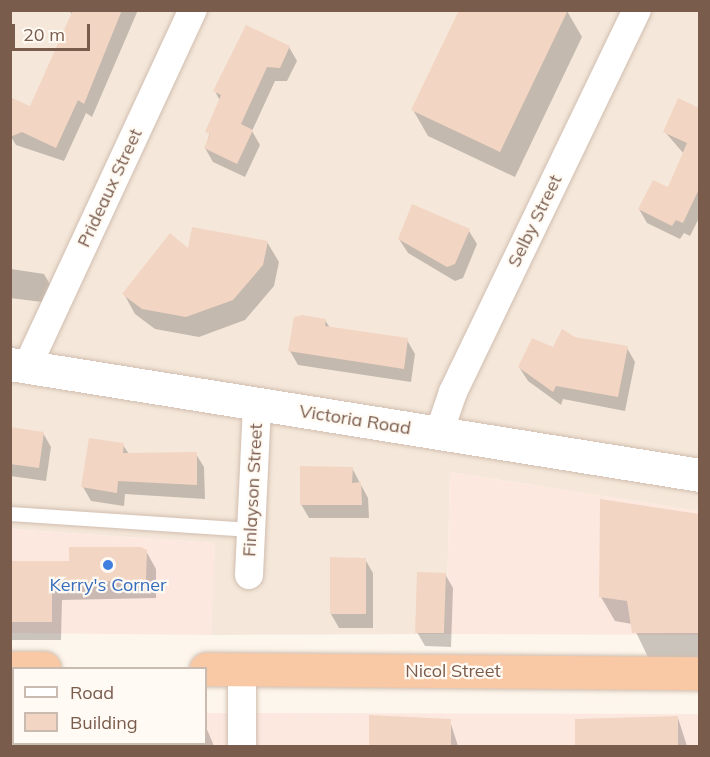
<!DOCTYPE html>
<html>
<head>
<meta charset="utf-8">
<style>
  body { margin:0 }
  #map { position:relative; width:710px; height:757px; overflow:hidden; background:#fdf6ec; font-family:Mulish,sans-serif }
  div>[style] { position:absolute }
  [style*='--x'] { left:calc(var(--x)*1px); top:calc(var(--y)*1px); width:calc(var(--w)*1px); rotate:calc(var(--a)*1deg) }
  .residential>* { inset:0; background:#f5e8da }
  .commercial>* { inset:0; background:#fde8e0 }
  .shadow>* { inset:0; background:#0003 }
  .building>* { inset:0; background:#f3d5c3 }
  .roads { filter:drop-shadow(0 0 2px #d1beb0) drop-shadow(0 0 2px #d1beb0) }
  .service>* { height:14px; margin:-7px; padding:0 7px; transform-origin:7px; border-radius:7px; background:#fff }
  .minor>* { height:28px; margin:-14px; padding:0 14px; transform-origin:14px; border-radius:14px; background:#fff }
  .tertiary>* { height:33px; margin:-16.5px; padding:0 16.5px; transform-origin:16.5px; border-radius:16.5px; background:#fff }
  .trunk>* { height:33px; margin:-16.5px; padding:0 16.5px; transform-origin:16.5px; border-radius:16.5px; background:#f9c8a4 }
  .dots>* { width:16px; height:16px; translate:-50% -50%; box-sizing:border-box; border:3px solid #fffaf3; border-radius:50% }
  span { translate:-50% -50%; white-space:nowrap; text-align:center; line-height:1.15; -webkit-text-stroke:4.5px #fffaf3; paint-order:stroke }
  .street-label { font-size:18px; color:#7a5c4d }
  .shop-label { font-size:18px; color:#366cbe }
  .frame { position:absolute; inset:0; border:12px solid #7a5c4d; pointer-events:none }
  .legend { position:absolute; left:12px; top:667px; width:195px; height:78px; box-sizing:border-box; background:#fffaf3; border:2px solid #cabbb1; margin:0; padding:8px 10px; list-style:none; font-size:18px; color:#7a5c4d }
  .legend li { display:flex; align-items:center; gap:12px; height:30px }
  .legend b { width:30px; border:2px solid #cabbb1 }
  .scale { position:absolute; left:12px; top:24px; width:78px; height:27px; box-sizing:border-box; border:3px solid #7a5c4d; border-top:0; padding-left:8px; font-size:18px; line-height:21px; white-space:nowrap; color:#7a5c4d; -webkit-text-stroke:4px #fffaf3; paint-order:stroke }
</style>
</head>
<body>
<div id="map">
  <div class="residential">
    <div style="clip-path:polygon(10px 11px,699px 11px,699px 511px,450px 472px,446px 634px,211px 635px,214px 543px,11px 529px)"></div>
  </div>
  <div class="commercial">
    <div style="clip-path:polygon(450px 472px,699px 511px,699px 635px,446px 634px)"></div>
    <div style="clip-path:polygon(10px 529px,215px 543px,211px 635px,11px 633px)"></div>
    <div style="clip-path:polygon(10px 712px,14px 744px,206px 744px,206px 713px,699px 714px,699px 746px,11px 746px)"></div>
  </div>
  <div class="shadow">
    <div style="clip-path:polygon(69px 10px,138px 10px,92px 117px,86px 113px,64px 161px,16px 145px,10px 135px,31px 108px,73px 16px)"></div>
    <div style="clip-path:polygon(567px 11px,582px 37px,515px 177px,428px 136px,413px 110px)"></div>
    <div style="clip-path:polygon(289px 47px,297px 61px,287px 81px,275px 81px,252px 131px,260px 145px,245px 177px,213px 162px,205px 148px,220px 101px,215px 91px)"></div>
    <div style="clip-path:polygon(679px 100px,700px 110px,700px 216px,690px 236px,684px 233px,680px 239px,647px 223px,639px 209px,668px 189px,684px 154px,665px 132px)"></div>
    <div style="clip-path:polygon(469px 231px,477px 244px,463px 278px,455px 281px,408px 253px,399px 239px)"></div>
    <div style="clip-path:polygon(267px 242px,279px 262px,274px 286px,245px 320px,199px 337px,155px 329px,135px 314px,124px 294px,189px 251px)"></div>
    <div style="clip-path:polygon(10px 244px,11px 269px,44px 274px,52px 288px,50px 303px,10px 298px)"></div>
    <div style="clip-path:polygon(325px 320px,330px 328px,407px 340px,415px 354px,411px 382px,298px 365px,290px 351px)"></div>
    <div style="clip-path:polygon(575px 339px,627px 348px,635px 362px,625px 411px,563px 399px,561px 405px,528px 381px,519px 367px)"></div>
    <div style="clip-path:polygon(10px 429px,43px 433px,51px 447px,46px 481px,10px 476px)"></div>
    <div style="clip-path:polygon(123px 445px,129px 454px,196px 454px,204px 467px,205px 499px,125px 494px,124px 506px,91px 501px,83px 487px)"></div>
    <div style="clip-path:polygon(352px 468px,368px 498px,369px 518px,309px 518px,301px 504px)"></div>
    <div style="clip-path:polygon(601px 500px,700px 516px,700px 658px,648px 657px,632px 624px,615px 621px,601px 597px)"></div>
    <div style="clip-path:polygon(146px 551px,156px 569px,156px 598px,62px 600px,61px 640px,10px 640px,10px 562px,70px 563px)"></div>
    <div style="clip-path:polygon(332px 559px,365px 559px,373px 573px,373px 628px,339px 628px,331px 614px)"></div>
    <div style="clip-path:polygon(445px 574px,453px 588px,451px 647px,425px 646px,417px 632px)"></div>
    <div style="clip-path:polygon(370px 716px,450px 721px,458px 746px,370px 746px)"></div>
    <div style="clip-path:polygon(10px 718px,14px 744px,206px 744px,206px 727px,214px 746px,10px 746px)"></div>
    <div style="clip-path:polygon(678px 718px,687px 746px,504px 746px,577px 746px)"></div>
  </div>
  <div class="building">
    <div style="clip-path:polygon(73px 10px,122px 10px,84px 104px,78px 100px,56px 148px,22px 132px,10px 137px,10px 97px,30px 106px)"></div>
    <div style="clip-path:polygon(459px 10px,568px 10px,500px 152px,411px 110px)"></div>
    <div style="clip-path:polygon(246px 25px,290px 46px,280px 68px,267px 67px,241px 124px,253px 130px,237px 164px,204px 148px,210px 134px,205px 132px,221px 95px,213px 91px)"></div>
    <div style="clip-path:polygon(678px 98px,699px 108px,699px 189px,683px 223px,676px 220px,672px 226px,638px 209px,653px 180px,668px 187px,687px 143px,663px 132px)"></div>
    <div style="clip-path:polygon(412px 204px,470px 229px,455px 264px,447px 267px,398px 239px)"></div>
    <div style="clip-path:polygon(192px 227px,268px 241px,263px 265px,233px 300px,186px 317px,142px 309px,122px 294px,170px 233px,188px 248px)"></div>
    <div style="clip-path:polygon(302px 315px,326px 319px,325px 326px,408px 338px,404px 369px,288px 351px,294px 317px)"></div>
    <div style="clip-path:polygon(562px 329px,575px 337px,628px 346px,618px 397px,556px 386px,553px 392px,518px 367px,532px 338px,553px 347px)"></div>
    <div style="clip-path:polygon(10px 427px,44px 432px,39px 468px,10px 464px)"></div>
    <div style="clip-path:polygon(89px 438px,124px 443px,123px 453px,197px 452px,197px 485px,118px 481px,117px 493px,81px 487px)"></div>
    <div style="clip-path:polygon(300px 466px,353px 467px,352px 483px,361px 482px,362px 505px,300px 505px)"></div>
    <div style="clip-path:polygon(600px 499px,699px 514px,699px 633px,632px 633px,627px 601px,599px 597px)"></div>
    <div style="clip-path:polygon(69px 547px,141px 547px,147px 550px,146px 580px,52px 583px,52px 622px,10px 622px,10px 561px,69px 561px)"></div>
    <div style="clip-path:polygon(330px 557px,366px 558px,366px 614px,330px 614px)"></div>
    <div style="clip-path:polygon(417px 572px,446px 573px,444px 633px,415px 633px)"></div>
    <div style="clip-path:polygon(369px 715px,451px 719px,451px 747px,369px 747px)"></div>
    <div style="clip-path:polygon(678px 716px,678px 747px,575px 747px,575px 719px)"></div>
  </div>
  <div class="roads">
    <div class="service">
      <div style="--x:10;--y:514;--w:242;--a:3.8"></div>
    </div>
    <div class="minor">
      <div style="--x:27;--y:367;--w:394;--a:-65.1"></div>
      <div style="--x:439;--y:433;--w:43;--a:-71.1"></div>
      <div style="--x:453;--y:392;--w:424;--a:-64.3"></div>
      <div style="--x:249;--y:575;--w:171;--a:-87.3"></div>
      <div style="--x:242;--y:669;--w:77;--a:90"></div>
    </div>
    <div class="tertiary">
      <div style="--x:10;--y:364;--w:699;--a:9.14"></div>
    </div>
    <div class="trunk">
      <div style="--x:10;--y:668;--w:34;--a:0"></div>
      <div style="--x:206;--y:669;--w:494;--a:0.5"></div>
    </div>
  </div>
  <div class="dots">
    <div style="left:108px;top:565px;background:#3f7fe0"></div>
  </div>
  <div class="street-label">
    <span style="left:110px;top:188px;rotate:-65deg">Prideaux Street</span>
    <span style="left:535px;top:221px;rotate:-64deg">Selby Street</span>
    <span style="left:355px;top:420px;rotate:9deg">Victoria Road</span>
    <span style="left:253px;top:490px;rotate:-87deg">Finlayson Street</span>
    <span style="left:453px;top:671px">Nicol Street</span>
  </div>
  <div class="shop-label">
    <span style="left:108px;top:585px">Kerry's Corner</span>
  </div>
  <div class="frame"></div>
  <ul class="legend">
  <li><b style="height:8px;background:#fff"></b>Road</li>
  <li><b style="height:16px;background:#f3d5c3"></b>Building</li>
  </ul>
  <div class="scale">20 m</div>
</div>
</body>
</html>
